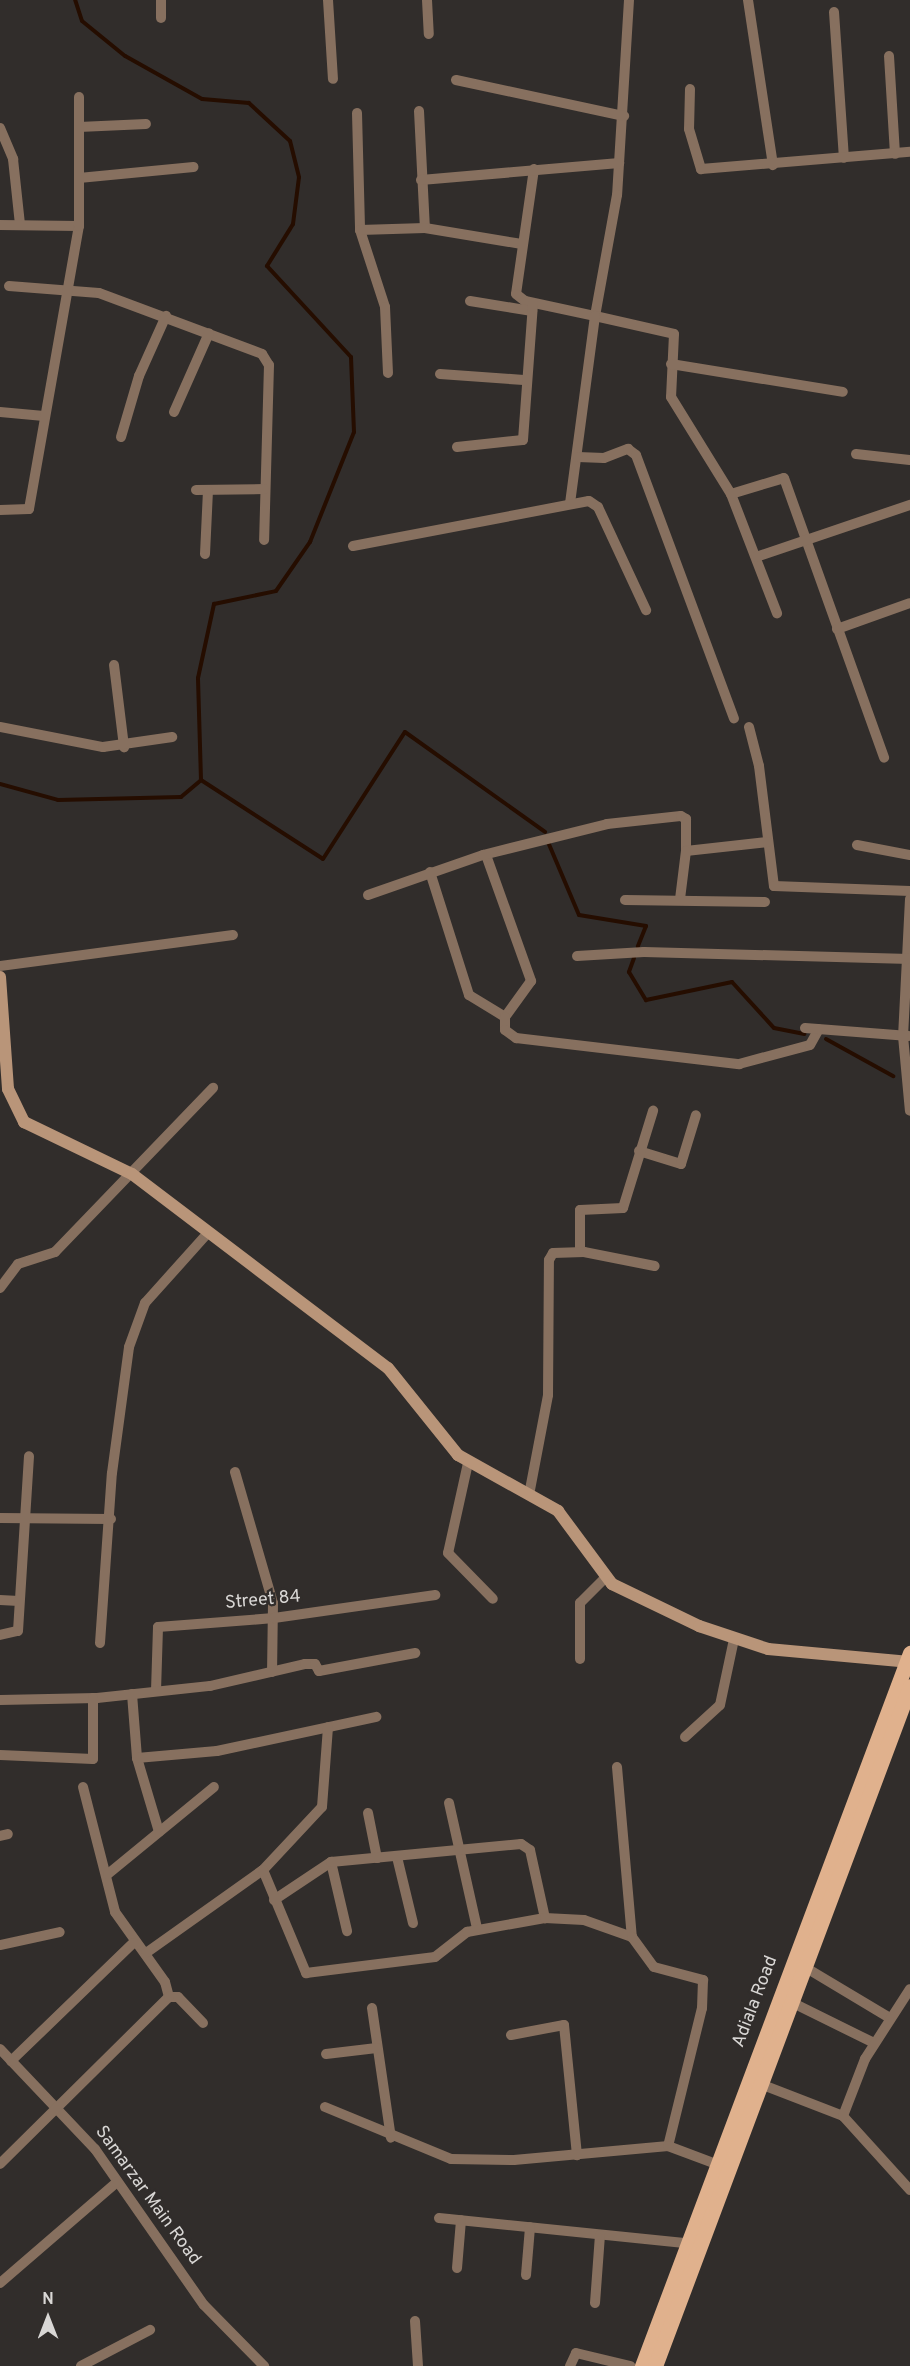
<!DOCTYPE html>
<html>
<head>
<meta charset="utf-8">
<style>
  body { margin:0 }
  #map { position:relative; width:910px; height:2366px; overflow:hidden; background:#312d2b; font-family:Overpass,sans-serif }
  div>[style] { position:absolute }
  [style*='--x'] { left:calc(var(--x)*1px); top:calc(var(--y)*1px); width:calc(var(--w)*1px); rotate:calc(var(--a)*1deg) }
  .stream>* { height:4px; margin:-2px; padding:0 2px; transform-origin:2px; border-radius:2px; background:#250d00 }
  .street>* { height:10px; margin:-5px; padding:0 5px; transform-origin:5px; border-radius:5px; background:#87705f }
  .secondary>* { height:12px; margin:-6px; padding:0 6px; transform-origin:6px; border-radius:6px; background:#b99579 }
  .primary>* { height:15px; margin:-7.5px; padding:0 7.5px; transform-origin:7.5px; border-radius:7.5px; background:#e0b18d }
  span { translate:-50% -50%; white-space:nowrap; text-align:center; line-height:1.15; -webkit-text-stroke:4.5px #312d2b; paint-order:stroke }
  .street-label { font-size:18px; color:#d9d7d5 }
  .north { position:absolute; left:18px; top:2288px; width:60px; height:60px; -webkit-text-stroke:4px #312d2b; paint-order:stroke; rotate:0deg; font-size:16px; font-weight:700; line-height:24px; text-align:center; color:#d9d7d5 }
  .north::after { content:''; display:block; margin:auto; width:21px; height:27px; background:#d9d7d5; clip-path:polygon(50% 0,100% 100%,50% 72%,0 100%) }
</style>
</head>
<body>
<div id="map">
  <div class="stream">
    <div style="--x:201;--y:780;--w:145;--a:32.9"></div>
    <div style="--x:323;--y:859;--w:151;--a:-57.2"></div>
    <div style="--x:405;--y:732;--w:172;--a:35.5"></div>
    <div style="--x:0;--y:784;--w:60;--a:15.4"></div>
    <div style="--x:58;--y:800;--w:123;--a:-1.4"></div>
    <div style="--x:181;--y:797;--w:26;--a:-40"></div>
    <div style="--x:201;--y:780;--w:102;--a:-91.7"></div>
    <div style="--x:198;--y:678;--w:76;--a:-77.8"></div>
    <div style="--x:214;--y:604;--w:63;--a:-11.8"></div>
    <div style="--x:276;--y:591;--w:60;--a:-55.2"></div>
    <div style="--x:310;--y:542;--w:118;--a:-68.2"></div>
    <div style="--x:354;--y:432;--w:75;--a:-92.3"></div>
    <div style="--x:351;--y:357;--w:124;--a:-132.7"></div>
    <div style="--x:267;--y:266;--w:49;--a:-58.2"></div>
    <div style="--x:293;--y:224;--w:47;--a:-82.7"></div>
    <div style="--x:299;--y:177;--w:37;--a:-104"></div>
    <div style="--x:290;--y:141;--w:56;--a:-137.2"></div>
    <div style="--x:249;--y:103;--w:47;--a:-175.1"></div>
    <div style="--x:202;--y:99;--w:88;--a:-150.8"></div>
    <div style="--x:125;--y:56;--w:55;--a:-140.9"></div>
    <div style="--x:82;--y:21;--w:22;--a:-108"></div>
    <div style="--x:548;--y:842;--w:79;--a:67"></div>
    <div style="--x:579;--y:915;--w:68;--a:9.3"></div>
    <div style="--x:646;--y:926;--w:22;--a:112"></div>
    <div style="--x:634;--y:958;--w:15;--a:110"></div>
    <div style="--x:629;--y:972;--w:33;--a:59"></div>
    <div style="--x:646;--y:1000;--w:88;--a:-11.8"></div>
    <div style="--x:732;--y:982;--w:62;--a:47.6"></div>
    <div style="--x:774;--y:1028;--w:31;--a:11"></div>
    <div style="--x:826;--y:1039;--w:77;--a:28.9"></div>
  </div>
  <div class="street">
    <div style="--x:161;--y:0;--w:18;--a:90"></div>
    <div style="--x:328;--y:0;--w:79;--a:86.4"></div>
    <div style="--x:427;--y:0;--w:34;--a:87"></div>
    <div style="--x:629;--y:0;--w:195;--a:93.5"></div>
    <div style="--x:617;--y:195;--w:123;--a:100.3"></div>
    <div style="--x:595;--y:316;--w:81;--a:12.8"></div>
    <div style="--x:674;--y:334;--w:63;--a:92.7"></div>
    <div style="--x:671;--y:397;--w:114;--a:58.3"></div>
    <div style="--x:731;--y:494;--w:128;--a:68.9"></div>
    <div style="--x:748;--y:0;--w:167;--a:81.4"></div>
    <div style="--x:834;--y:12;--w:146;--a:86.1"></div>
    <div style="--x:889;--y:56;--w:98;--a:86.5"></div>
    <div style="--x:456;--y:80;--w:172;--a:12.1"></div>
    <div style="--x:690;--y:89;--w:40;--a:91.4"></div>
    <div style="--x:689;--y:129;--w:42;--a:73.3"></div>
    <div style="--x:701;--y:169;--w:210;--a:-4.7"></div>
    <div style="--x:419;--y:111;--w:117;--a:87.1"></div>
    <div style="--x:425;--y:228;--w:98;--a:9.4"></div>
    <div style="--x:357;--y:113;--w:117;--a:88.5"></div>
    <div style="--x:360;--y:230;--w:81;--a:72"></div>
    <div style="--x:385;--y:307;--w:66;--a:87.4"></div>
    <div style="--x:79;--y:127;--w:67;--a:-2.6"></div>
    <div style="--x:0;--y:128;--w:34;--a:67"></div>
    <div style="--x:13;--y:159;--w:66;--a:83.9"></div>
    <div style="--x:534;--y:169;--w:126;--a:98.2"></div>
    <div style="--x:516;--y:294;--w:11;--a:38"></div>
    <div style="--x:525;--y:301;--w:72;--a:12.1"></div>
    <div style="--x:595;--y:316;--w:189;--a:97.6"></div>
    <div style="--x:79;--y:178;--w:115;--a:-5.5"></div>
    <div style="--x:421;--y:180;--w:199;--a:-4.9"></div>
    <div style="--x:0;--y:225;--w:79;--a:0.7"></div>
    <div style="--x:360;--y:230;--w:65;--a:-1.8"></div>
    <div style="--x:9;--y:286;--w:90;--a:4.4"></div>
    <div style="--x:99;--y:293;--w:174;--a:20.5"></div>
    <div style="--x:262;--y:354;--w:13;--a:58"></div>
    <div style="--x:269;--y:365;--w:175;--a:91.6"></div>
    <div style="--x:470;--y:301;--w:63;--a:9.2"></div>
    <div style="--x:671;--y:364;--w:174;--a:9.2"></div>
    <div style="--x:440;--y:374;--w:84;--a:4.1"></div>
    <div style="--x:0;--y:412;--w:44;--a:5.2"></div>
    <div style="--x:174;--y:412;--w:86;--a:-66.1"></div>
    <div style="--x:121;--y:437;--w:64;--a:-73.6"></div>
    <div style="--x:139;--y:376;--w:66;--a:-65.8"></div>
    <div style="--x:457;--y:447;--w:66;--a:-6.1"></div>
    <div style="--x:523;--y:440;--w:137;--a:-85.8"></div>
    <div style="--x:856;--y:454;--w:54;--a:6.3"></div>
    <div style="--x:578;--y:457;--w:26;--a:2"></div>
    <div style="--x:604;--y:458;--w:26;--a:-21"></div>
    <div style="--x:628;--y:449;--w:10;--a:37"></div>
    <div style="--x:636;--y:455;--w:281;--a:69.6"></div>
    <div style="--x:196;--y:490;--w:68;--a:-0.8"></div>
    <div style="--x:731;--y:494;--w:55;--a:-16.8"></div>
    <div style="--x:784;--y:478;--w:297;--a:70.3"></div>
    <div style="--x:0;--y:510;--w:29;--a:-2"></div>
    <div style="--x:29;--y:509;--w:287;--a:-80"></div>
    <div style="--x:79;--y:226;--w:129;--a:-90"></div>
    <div style="--x:353;--y:546;--w:240;--a:-10.8"></div>
    <div style="--x:589;--y:501;--w:11;--a:34"></div>
    <div style="--x:598;--y:507;--w:114;--a:65"></div>
    <div style="--x:205;--y:554;--w:63;--a:-87.3"></div>
    <div style="--x:756;--y:557;--w:163;--a:-18.7"></div>
    <div style="--x:837;--y:629;--w:77;--a:-19.6"></div>
    <div style="--x:114;--y:665;--w:83;--a:83"></div>
    <div style="--x:0;--y:727;--w:105;--a:11"></div>
    <div style="--x:103;--y:747;--w:70;--a:-8.2"></div>
    <div style="--x:749;--y:727;--w:40;--a:75.6"></div>
    <div style="--x:759;--y:766;--w:121;--a:82.9"></div>
    <div style="--x:774;--y:886;--w:136;--a:2.1"></div>
    <div style="--x:857;--y:845;--w:54;--a:10.7"></div>
    <div style="--x:486;--y:855;--w:134;--a:70.3"></div>
    <div style="--x:531;--y:981;--w:44;--a:125.8"></div>
    <div style="--x:430;--y:872;--w:129;--a:72.4"></div>
    <div style="--x:469;--y:995;--w:42;--a:31.4"></div>
    <div style="--x:505;--y:1017;--w:13;--a:90"></div>
    <div style="--x:505;--y:1030;--w:14;--a:36"></div>
    <div style="--x:516;--y:1038;--w:225;--a:6.7"></div>
    <div style="--x:739;--y:1064;--w:73;--a:-15"></div>
    <div style="--x:810;--y:1045;--w:18;--a:-61"></div>
    <div style="--x:368;--y:895;--w:122;--a:-19.2"></div>
    <div style="--x:483;--y:855;--w:128;--a:-14"></div>
    <div style="--x:607;--y:824;--w:74;--a:-6.2"></div>
    <div style="--x:681;--y:816;--w:6;--a:31"></div>
    <div style="--x:686;--y:819;--w:32;--a:90"></div>
    <div style="--x:686;--y:851;--w:82;--a:-6.3"></div>
    <div style="--x:680;--y:899;--w:48;--a:-82.9"></div>
    <div style="--x:910;--y:899;--w:137;--a:92.9"></div>
    <div style="--x:903;--y:1036;--w:75;--a:84.7"></div>
    <div style="--x:625;--y:900;--w:140;--a:0.8"></div>
    <div style="--x:577;--y:956;--w:67;--a:-3.4"></div>
    <div style="--x:644;--y:952;--w:266;--a:1.5"></div>
    <div style="--x:0;--y:966;--w:235;--a:-7.6"></div>
    <div style="--x:805;--y:1028;--w:104;--a:4.4"></div>
    <div style="--x:639;--y:1151;--w:44;--a:17.2"></div>
    <div style="--x:681;--y:1164;--w:51;--a:-73"></div>
    <div style="--x:580;--y:1252;--w:42;--a:-90"></div>
    <div style="--x:580;--y:1210;--w:43;--a:-2.7"></div>
    <div style="--x:623;--y:1208;--w:102;--a:-72.8"></div>
    <div style="--x:0;--y:1288;--w:30;--a:-53"></div>
    <div style="--x:18;--y:1264;--w:39;--a:-18"></div>
    <div style="--x:55;--y:1252;--w:228;--a:-46.1"></div>
    <div style="--x:468;--y:1463;--w:92;--a:102.5"></div>
    <div style="--x:448;--y:1553;--w:64;--a:45.6"></div>
    <div style="--x:235;--y:1472;--w:136;--a:73.8"></div>
    <div style="--x:273;--y:1603;--w:69;--a:90.8"></div>
    <div style="--x:529;--y:1495;--w:102;--a:-79.2"></div>
    <div style="--x:548;--y:1395;--w:135;--a:-89.6"></div>
    <div style="--x:549;--y:1260;--w:8;--a:-60"></div>
    <div style="--x:553;--y:1253;--w:31;--a:-2"></div>
    <div style="--x:584;--y:1252;--w:72;--a:11.2"></div>
    <div style="--x:0;--y:1518;--w:111;--a:0.5"></div>
    <div style="--x:0;--y:1600;--w:19;--a:3"></div>
    <div style="--x:0;--y:1635;--w:18;--a:-13"></div>
    <div style="--x:18;--y:1631;--w:175;--a:-86.4"></div>
    <div style="--x:100;--y:1643;--w:170;--a:-86"></div>
    <div style="--x:112;--y:1473;--w:127;--a:-82.3"></div>
    <div style="--x:129;--y:1347;--w:47;--a:-70"></div>
    <div style="--x:145;--y:1303;--w:93;--a:-48.1"></div>
    <div style="--x:580;--y:1659;--w:56;--a:-90"></div>
    <div style="--x:580;--y:1603;--w:35;--a:-45"></div>
    <div style="--x:156;--y:1691;--w:64;--a:-88.2"></div>
    <div style="--x:158;--y:1627;--w:116;--a:-4.4"></div>
    <div style="--x:274;--y:1618;--w:163;--a:-8.1"></div>
    <div style="--x:132;--y:1694;--w:64;--a:85.5"></div>
    <div style="--x:137;--y:1758;--w:77;--a:73.4"></div>
    <div style="--x:0;--y:1700;--w:97;--a:-1.2"></div>
    <div style="--x:97;--y:1698;--w:114;--a:-6.1"></div>
    <div style="--x:210;--y:1686;--w:98;--a:-13"></div>
    <div style="--x:305;--y:1664;--w:10;--a:0"></div>
    <div style="--x:315;--y:1664;--w:8;--a:60"></div>
    <div style="--x:319;--y:1671;--w:98;--a:-10.6"></div>
    <div style="--x:685;--y:1737;--w:47;--a:-42.4"></div>
    <div style="--x:720;--y:1705;--w:67;--a:-78"></div>
    <div style="--x:0;--y:1755;--w:93;--a:2.5"></div>
    <div style="--x:93;--y:1759;--w:61;--a:-90"></div>
    <div style="--x:137;--y:1758;--w:80;--a:-5"></div>
    <div style="--x:217;--y:1751;--w:163;--a:-12.1"></div>
    <div style="--x:617;--y:1767;--w:171;--a:85"></div>
    <div style="--x:83;--y:1787;--w:129;--a:75.6"></div>
    <div style="--x:115;--y:1912;--w:86;--a:54.5"></div>
    <div style="--x:165;--y:1982;--w:16;--a:75"></div>
    <div style="--x:449;--y:1803;--w:128;--a:77.4"></div>
    <div style="--x:368;--y:1813;--w:46;--a:78.7"></div>
    <div style="--x:0;--y:1836;--w:8;--a:-14"></div>
    <div style="--x:397;--y:1857;--w:68;--a:76.4"></div>
    <div style="--x:331;--y:1862;--w:71;--a:76.9"></div>
    <div style="--x:263;--y:1870;--w:86;--a:-46.9"></div>
    <div style="--x:322;--y:1807;--w:80;--a:-85.7"></div>
    <div style="--x:108;--y:1874;--w:137;--a:-39.4"></div>
    <div style="--x:274;--y:1900;--w:69;--a:-33.7"></div>
    <div style="--x:331;--y:1862;--w:191;--a:-5.4"></div>
    <div style="--x:521;--y:1844;--w:11;--a:34"></div>
    <div style="--x:530;--y:1850;--w:70;--a:77.6"></div>
    <div style="--x:0;--y:1945;--w:61;--a:-12.2"></div>
    <div style="--x:146;--y:1953;--w:143;--a:-35.4"></div>
    <div style="--x:263;--y:1870;--w:112;--a:67.3"></div>
    <div style="--x:306;--y:1973;--w:130;--a:-7.1"></div>
    <div style="--x:435;--y:1957;--w:41;--a:-38"></div>
    <div style="--x:467;--y:1932;--w:79;--a:-10.2"></div>
    <div style="--x:545;--y:1918;--w:39;--a:3"></div>
    <div style="--x:584;--y:1920;--w:51;--a:19.5"></div>
    <div style="--x:632;--y:1937;--w:37;--a:54"></div>
    <div style="--x:654;--y:1967;--w:51;--a:14.9"></div>
    <div style="--x:703;--y:1980;--w:28;--a:92"></div>
    <div style="--x:702;--y:2008;--w:142;--a:103.8"></div>
    <div style="--x:803;--y:1966;--w:101;--a:30.9"></div>
    <div style="--x:789;--y:2001;--w:95;--a:26.3"></div>
    <div style="--x:372;--y:2008;--w:131;--a:81.7"></div>
    <div style="--x:511;--y:2035;--w:54;--a:-10.7"></div>
    <div style="--x:564;--y:2025;--w:131;--a:84.3"></div>
    <div style="--x:0;--y:2049;--w:138;--a:46.5"></div>
    <div style="--x:95;--y:2149;--w:190;--a:55.1"></div>
    <div style="--x:204;--y:2305;--w:86;--a:45.5"></div>
    <div style="--x:326;--y:2054;--w:51;--a:-6.7"></div>
    <div style="--x:11;--y:2061;--w:170;--a:-44"></div>
    <div style="--x:758;--y:2083;--w:91;--a:21.2"></div>
    <div style="--x:843;--y:2116;--w:100;--a:47.8"></div>
    <div style="--x:325;--y:2107;--w:136;--a:22.4"></div>
    <div style="--x:451;--y:2159;--w:63;--a:0.9"></div>
    <div style="--x:514;--y:2160;--w:155;--a:-5.2"></div>
    <div style="--x:668;--y:2146;--w:51;--a:20.6"></div>
    <div style="--x:843;--y:2116;--w:61;--a:-68.9"></div>
    <div style="--x:865;--y:2059;--w:83;--a:-57.3"></div>
    <div style="--x:0;--y:2164;--w:238;--a:-44.7"></div>
    <div style="--x:169;--y:1997;--w:9;--a:0"></div>
    <div style="--x:178;--y:1997;--w:36;--a:46"></div>
    <div style="--x:439;--y:2218;--w:249;--a:5.8"></div>
    <div style="--x:457;--y:2268;--w:48;--a:-85.2"></div>
    <div style="--x:526;--y:2275;--w:48;--a:-85.2"></div>
    <div style="--x:0;--y:2283;--w:155;--a:-40.8"></div>
    <div style="--x:595;--y:2303;--w:68;--a:-85.8"></div>
    <div style="--x:415;--y:2321;--w:45;--a:86.2"></div>
    <div style="--x:81;--y:2366;--w:78;--a:-27.6"></div>
    <div style="--x:570;--y:2366;--w:14;--a:-65"></div>
    <div style="--x:576;--y:2353;--w:56;--a:13.5"></div>
  </div>
  <div class="secondary">
    <div style="--x:0;--y:977;--w:112;--a:85.9"></div>
    <div style="--x:8;--y:1089;--w:37;--a:64"></div>
    <div style="--x:24;--y:1122;--w:120;--a:25.7"></div>
    <div style="--x:132;--y:1174;--w:321;--a:37.2"></div>
    <div style="--x:388;--y:1368;--w:112;--a:51.2"></div>
    <div style="--x:458;--y:1455;--w:115;--a:29.2"></div>
    <div style="--x:558;--y:1511;--w:91;--a:53.5"></div>
    <div style="--x:612;--y:1584;--w:97;--a:25.8"></div>
    <div style="--x:699;--y:1626;--w:73;--a:18.4"></div>
    <div style="--x:768;--y:1649;--w:143;--a:5.2"></div>
  </div>
  <div class="primary">
    <div style="--x:642;--y:2366;--w:762;--a:-69.4"></div>
    <div style="--x:655;--y:2366;--w:726;--a:-69.44"></div>
  </div>
  <div class="street-label">
    <span style="left:263px;top:1601px;rotate:-5deg">Street 84</span>
    <span style="left:756px;top:2002px;rotate:-69deg">Adiala Road</span>
    <span style="left:147px;top:2196px;rotate:54deg">Samarzar Main Road</span>
  </div>
  <div class="north">N</div>
</div>
</body>
</html>
